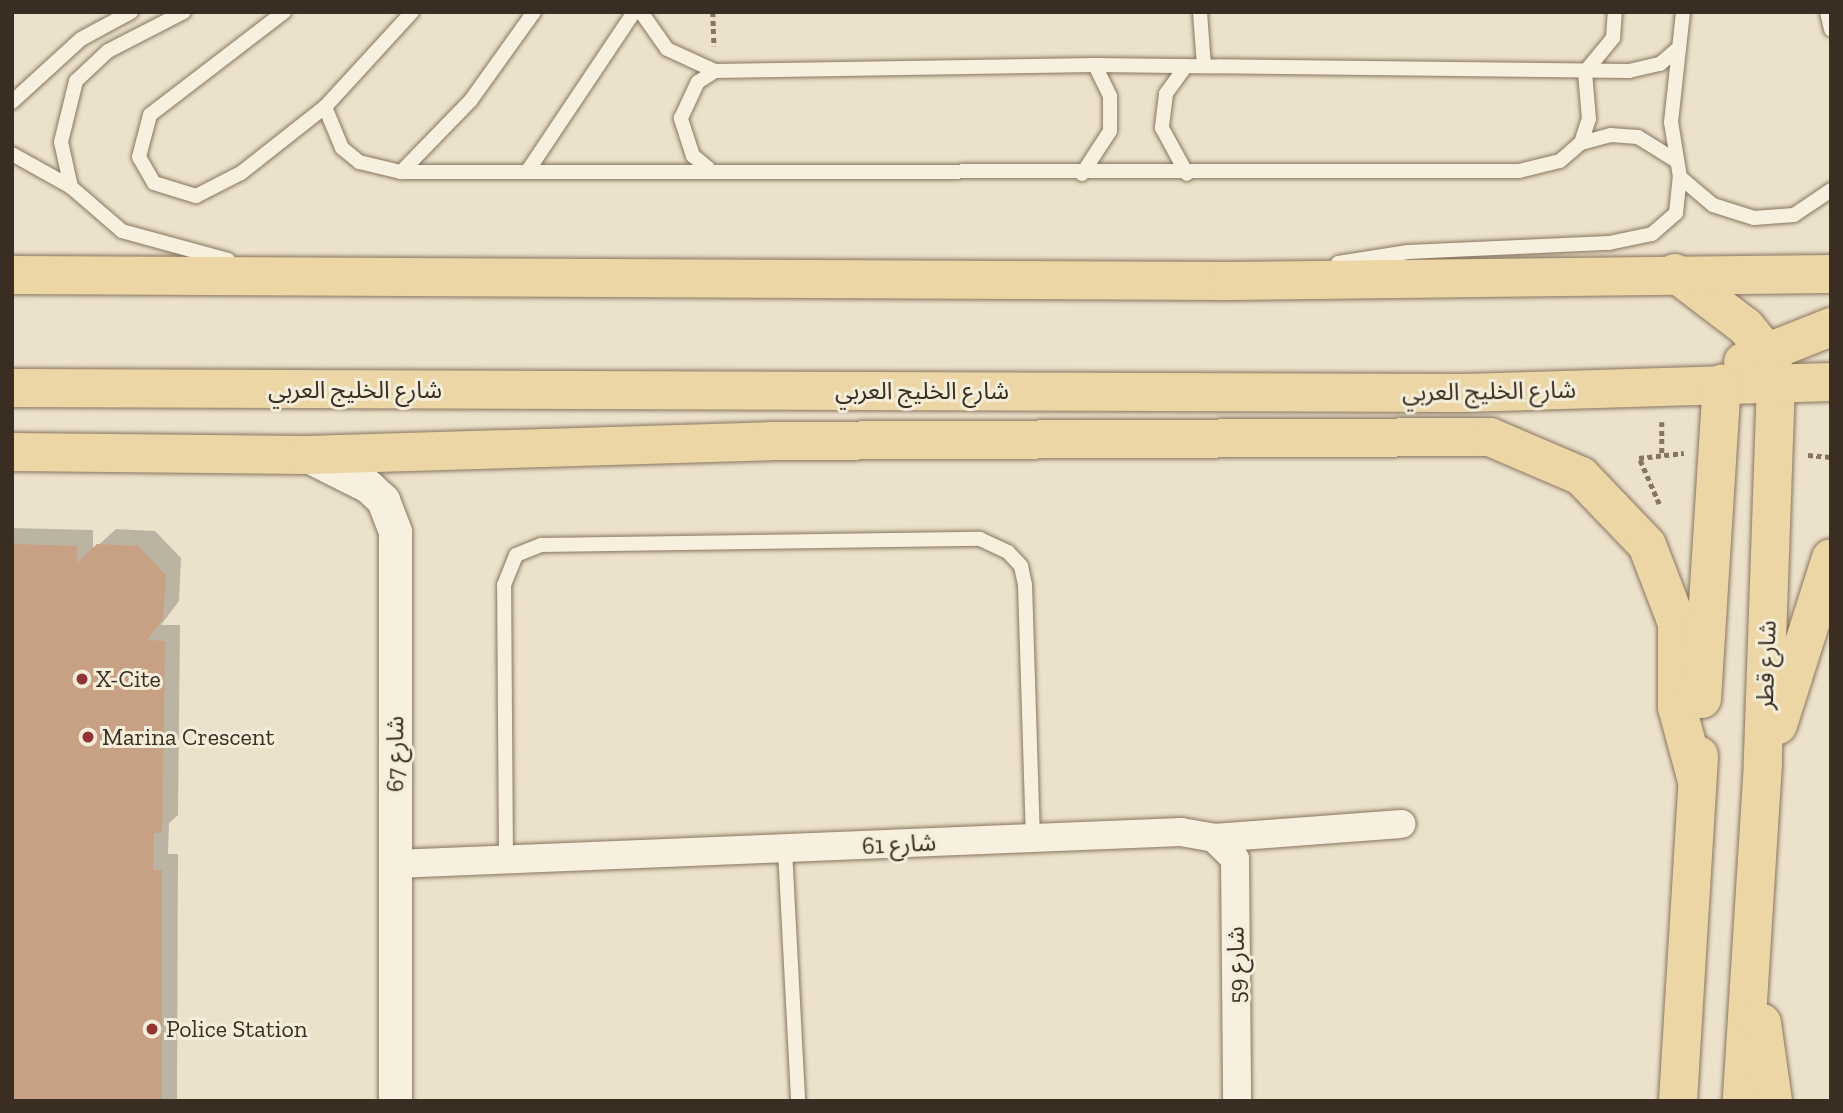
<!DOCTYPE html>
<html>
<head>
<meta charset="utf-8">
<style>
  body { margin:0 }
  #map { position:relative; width:1843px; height:1113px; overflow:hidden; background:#ece2cb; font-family:"Zilla Slab","Noto Sans Arabic",serif }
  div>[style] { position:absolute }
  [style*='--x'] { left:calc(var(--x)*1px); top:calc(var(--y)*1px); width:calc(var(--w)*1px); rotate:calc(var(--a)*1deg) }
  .shadow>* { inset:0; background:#0003 }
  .building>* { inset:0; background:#c8a083 }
  .path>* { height:4.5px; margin-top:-2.25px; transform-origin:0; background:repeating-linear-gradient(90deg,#887560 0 5px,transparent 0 8.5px) }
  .roads { filter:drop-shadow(0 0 2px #887560) drop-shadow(0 0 2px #887560) }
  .service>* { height:14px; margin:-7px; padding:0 7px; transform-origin:7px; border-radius:7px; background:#f7f0de }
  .minor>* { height:28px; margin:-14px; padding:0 14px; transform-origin:14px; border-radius:14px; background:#f7f0de }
  .tertiary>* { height:33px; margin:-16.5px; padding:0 16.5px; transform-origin:16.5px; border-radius:16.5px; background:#f7f0de }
  .primary>* { height:38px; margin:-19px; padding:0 19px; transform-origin:19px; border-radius:19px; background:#ecd6a6 }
  .dots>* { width:19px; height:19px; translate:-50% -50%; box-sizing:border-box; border:4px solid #f4edda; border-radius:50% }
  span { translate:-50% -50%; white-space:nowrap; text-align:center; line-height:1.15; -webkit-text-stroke:6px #f4edda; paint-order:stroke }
  .street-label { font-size:24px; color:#3a2e22 }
  .poi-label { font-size:24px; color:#3a2e22 }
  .left { translate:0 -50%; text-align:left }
  .frame { position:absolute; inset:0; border:14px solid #3a2e22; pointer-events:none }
</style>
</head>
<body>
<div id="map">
  <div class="shadow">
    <div style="clip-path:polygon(12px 528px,93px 530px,93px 550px,116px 529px,155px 531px,181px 558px,179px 601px,161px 625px,180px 625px,178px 815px,169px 823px,168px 854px,178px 854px,177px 1101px,12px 1101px)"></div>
  </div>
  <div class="building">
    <div style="clip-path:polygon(12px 544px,77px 546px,77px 563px,97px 544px,138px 546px,166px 575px,163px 619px,147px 640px,165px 641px,162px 833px,154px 833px,153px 870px,162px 870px,162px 1101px,12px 1101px)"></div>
  </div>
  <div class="path">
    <div style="--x:713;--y:12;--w:34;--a:88"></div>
    <div style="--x:1662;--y:422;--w:32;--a:90"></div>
    <div style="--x:1808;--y:455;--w:23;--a:5"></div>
    <div style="--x:1659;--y:504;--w:50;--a:-113.5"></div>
    <div style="--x:1639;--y:458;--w:45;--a:-6.3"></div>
  </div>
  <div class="roads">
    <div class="service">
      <div style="--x:284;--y:12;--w:169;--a:142.5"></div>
      <div style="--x:150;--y:115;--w:43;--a:104.7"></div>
      <div style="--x:139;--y:157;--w:30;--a:60"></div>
      <div style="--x:154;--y:183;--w:44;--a:17.2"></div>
      <div style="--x:196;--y:196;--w:51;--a:-27.1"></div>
      <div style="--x:241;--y:173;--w:107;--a:-38.2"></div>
      <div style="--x:325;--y:107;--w:129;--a:-47.5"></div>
      <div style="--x:641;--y:12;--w:45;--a:54.9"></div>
      <div style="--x:667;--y:49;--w:53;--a:24.6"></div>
      <div style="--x:715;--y:71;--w:380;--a:-0.9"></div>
      <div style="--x:1095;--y:65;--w:534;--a:0.64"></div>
      <div style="--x:1629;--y:71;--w:32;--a:-13"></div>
      <div style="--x:1660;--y:64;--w:23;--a:-41"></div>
      <div style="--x:1200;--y:12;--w:54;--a:85.8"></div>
      <div style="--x:1683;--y:12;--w:111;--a:96.2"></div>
      <div style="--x:1671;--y:122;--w:56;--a:80.7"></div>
      <div style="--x:1680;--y:177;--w:43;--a:40.3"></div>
      <div style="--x:1713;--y:205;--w:43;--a:17.6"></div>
      <div style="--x:1754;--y:218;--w:40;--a:-4.3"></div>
      <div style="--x:1794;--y:215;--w:45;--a:-34"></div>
      <div style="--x:1827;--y:12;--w:18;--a:77"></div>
      <div style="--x:1186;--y:66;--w:34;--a:126"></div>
      <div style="--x:1166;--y:94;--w:34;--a:97"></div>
      <div style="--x:1162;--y:128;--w:52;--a:61.5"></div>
      <div style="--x:1585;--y:72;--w:44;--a:-50.5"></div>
      <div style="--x:1613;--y:38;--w:26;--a:-86"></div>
      <div style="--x:12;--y:102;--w:93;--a:-42.4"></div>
      <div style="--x:81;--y:39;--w:57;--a:-28.4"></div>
      <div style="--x:325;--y:107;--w:44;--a:67.5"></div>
      <div style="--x:342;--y:148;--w:22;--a:39"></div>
      <div style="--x:359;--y:162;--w:43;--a:13.4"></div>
      <div style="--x:401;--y:172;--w:1118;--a:-0.05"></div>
      <div style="--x:1519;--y:171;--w:42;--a:-13.7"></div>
      <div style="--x:1560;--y:161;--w:28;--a:-41"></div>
      <div style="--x:1581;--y:143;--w:25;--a:-72"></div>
      <div style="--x:1589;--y:119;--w:47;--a:-94.9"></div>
      <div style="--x:1581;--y:143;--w:30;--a:-15"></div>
      <div style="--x:1610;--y:135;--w:28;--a:4"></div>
      <div style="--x:1638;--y:137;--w:44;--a:31.9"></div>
      <div style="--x:12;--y:154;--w:68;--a:29.2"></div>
      <div style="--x:71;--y:187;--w:67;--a:40.8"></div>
      <div style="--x:122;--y:231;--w:110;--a:15.3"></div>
      <div style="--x:708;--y:168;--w:19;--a:-141"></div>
      <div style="--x:693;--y:156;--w:40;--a:-108"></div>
      <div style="--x:681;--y:118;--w:40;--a:-65"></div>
      <div style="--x:698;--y:82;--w:20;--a:-33"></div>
      <div style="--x:401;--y:172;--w:100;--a:-45.8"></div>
      <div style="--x:471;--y:100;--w:108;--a:-54.4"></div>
      <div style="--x:527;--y:172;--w:192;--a:-56.2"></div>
      <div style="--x:1082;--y:174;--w:51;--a:-56.9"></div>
      <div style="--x:1110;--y:131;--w:35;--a:-90"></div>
      <div style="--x:1110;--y:96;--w:34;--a:-116"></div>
      <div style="--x:71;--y:187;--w:46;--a:-102.5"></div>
      <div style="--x:61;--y:142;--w:63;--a:-76.2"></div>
      <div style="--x:76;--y:81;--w:44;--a:-43.2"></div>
      <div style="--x:108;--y:51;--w:85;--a:-27.2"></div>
      <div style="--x:1338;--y:263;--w:71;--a:-8.9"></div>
      <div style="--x:1408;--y:252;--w:201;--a:-2.6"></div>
      <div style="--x:1609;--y:243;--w:44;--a:-11.8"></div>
      <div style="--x:1652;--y:234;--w:32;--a:-41"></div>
      <div style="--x:1676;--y:213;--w:36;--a:-84"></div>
      <div style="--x:785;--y:850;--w:251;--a:87"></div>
      <div style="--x:506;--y:859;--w:274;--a:-90.4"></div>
      <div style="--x:504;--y:585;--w:32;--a:-68"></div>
      <div style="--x:516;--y:555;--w:27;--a:-22"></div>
      <div style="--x:541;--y:545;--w:439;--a:-0.8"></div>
      <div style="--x:980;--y:539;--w:31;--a:25"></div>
      <div style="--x:1008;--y:552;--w:19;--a:47"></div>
      <div style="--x:1021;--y:566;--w:19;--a:78"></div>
      <div style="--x:1025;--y:585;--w:253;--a:88.2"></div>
    </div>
    <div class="minor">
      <div style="--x:1214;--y:838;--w:30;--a:45"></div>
      <div style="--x:1235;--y:859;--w:242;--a:89.5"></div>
      <div style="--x:395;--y:864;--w:787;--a:-2.33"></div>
      <div style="--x:1181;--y:832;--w:34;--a:10"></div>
      <div style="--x:1214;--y:838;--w:188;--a:-4.3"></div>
    </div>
    <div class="tertiary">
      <div style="--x:306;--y:455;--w:69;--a:26.6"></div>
      <div style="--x:368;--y:486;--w:21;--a:43"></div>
      <div style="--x:383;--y:500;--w:34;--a:69"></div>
      <div style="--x:395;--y:532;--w:569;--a:90"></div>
    </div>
    <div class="primary">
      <div style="--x:1675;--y:273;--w:89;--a:37.3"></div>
      <div style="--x:1746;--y:327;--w:40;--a:51"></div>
      <div style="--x:1771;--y:358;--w:25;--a:78"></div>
      <div style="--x:1776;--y:382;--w:381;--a:92"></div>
      <div style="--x:1763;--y:763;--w:339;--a:93.6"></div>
      <div style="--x:12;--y:275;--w:1217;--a:0.28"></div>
      <div style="--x:1229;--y:281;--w:602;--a:-0.67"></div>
      <div style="--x:1743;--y:362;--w:95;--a:-21.7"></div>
      <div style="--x:12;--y:388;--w:1450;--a:0.2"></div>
      <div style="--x:1462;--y:393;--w:369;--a:-1.7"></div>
      <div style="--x:12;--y:452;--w:294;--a:0.6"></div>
      <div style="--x:306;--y:455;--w:465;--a:-1.7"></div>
      <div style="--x:771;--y:441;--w:719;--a:-0.32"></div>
      <div style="--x:1490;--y:437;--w:99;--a:23.2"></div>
      <div style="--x:1581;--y:476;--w:95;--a:46.3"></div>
      <div style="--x:1647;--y:545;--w:84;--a:69"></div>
      <div style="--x:1677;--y:623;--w:84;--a:90"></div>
      <div style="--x:1677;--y:707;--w:77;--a:74.9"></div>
      <div style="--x:1702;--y:699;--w:316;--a:-86.4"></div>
      <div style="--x:1778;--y:725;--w:175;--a:-72.4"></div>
      <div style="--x:1762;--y:1023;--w:79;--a:82"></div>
      <div style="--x:1678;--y:1101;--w:346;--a:-86.5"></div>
    </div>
  </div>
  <div class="dots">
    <div style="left:82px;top:679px;background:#943334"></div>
    <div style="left:88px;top:737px;background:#943334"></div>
    <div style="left:152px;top:1029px;background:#943334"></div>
  </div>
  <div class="street-label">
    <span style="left:355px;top:390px">شارع الخليج العربي</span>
    <span style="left:922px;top:391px">شارع الخليج العربي</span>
    <span style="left:1489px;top:391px;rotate:-1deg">شارع الخليج العربي</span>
    <span style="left:1766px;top:665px;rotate:-88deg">شارع قطر</span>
    <span style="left:395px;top:754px;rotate:-90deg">شارع 67</span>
    <span style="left:899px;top:844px;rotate:-3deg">شارع 61</span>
    <span style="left:1236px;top:965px;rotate:-91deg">شارع 59</span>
  </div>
  <div class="poi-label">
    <span class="left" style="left:96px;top:679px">X-Cite</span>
    <span class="left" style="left:102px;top:737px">Marina Crescent</span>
    <span class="left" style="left:166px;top:1029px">Police Station</span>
  </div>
  <div class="frame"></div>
</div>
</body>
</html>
